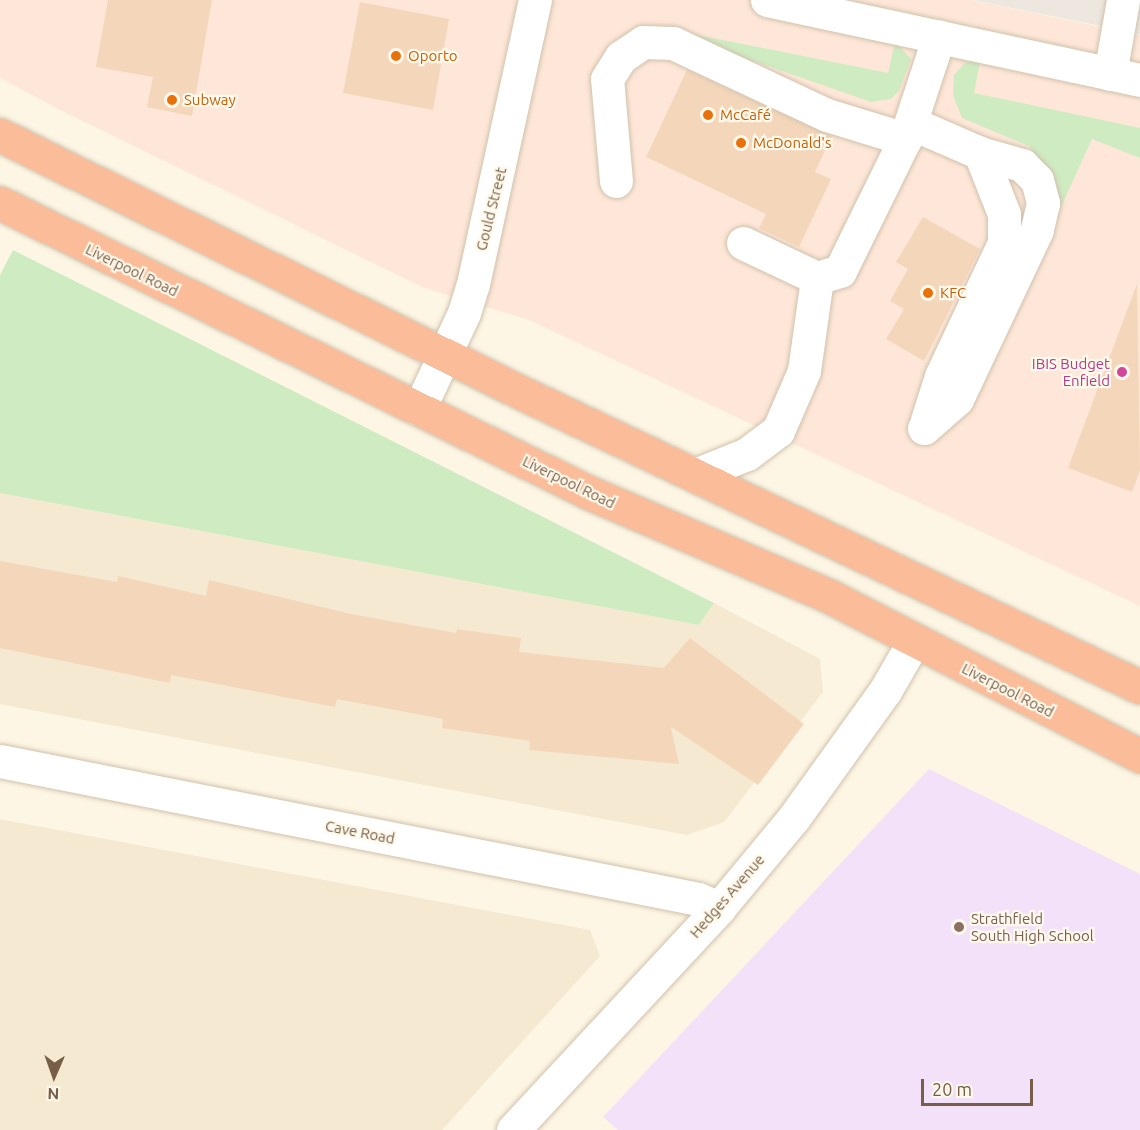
<!DOCTYPE html>
<html>
<head>
<meta charset="utf-8">
<style>
  body { margin:0 }
  #map { position:relative; width:1140px; height:1130px; overflow:hidden; background:#fdf6e4; font-family:Ubuntu,sans-serif }
  div>[style] { position:absolute }
  [style*='--x'] { left:calc(var(--x)*1px); top:calc(var(--y)*1px); width:calc(var(--w)*1px); rotate:calc(var(--a)*1deg) }
  .residential>* { inset:0; background:#f5e9d2 }
  .commercial>* { inset:0; background:#fee7d8 }
  .industrial>* { inset:0; background:#ede7df }
  .education>* { inset:0; background:#f3e1f9 }
  .green>* { inset:0; background:#cfebc2 }
  .building>* { inset:0; background:#f4d7bb }
  .roads { filter:drop-shadow(0 0 2px #d1c1ac) drop-shadow(0 0 2px #d1c1ac) }
  .minor>* { height:33px; margin:-16.5px; padding:0 16.5px; transform-origin:16.5px; border-radius:16.5px; background:#fff }
  .highway>* { height:33px; margin:-16.5px; padding:0 16.5px; transform-origin:16.5px; border-radius:16.5px; background:#fabc99 }
  .dots>* { width:16px; height:16px; translate:-50% -50%; box-sizing:border-box; border:3px solid #fff9eb; border-radius:50% }
  span { translate:-50% -50%; white-space:nowrap; text-align:center; line-height:1.15; -webkit-text-stroke:4.5px #fff9eb; paint-order:stroke }
  .food-label { font-size:15px; color:#c56008 }
  .left { translate:0 -50%; text-align:left }
  .street-label { font-size:15px; color:#775e48 }
  .hotel-label { font-size:15px; color:#b23c85 }
  .right { translate:-100% -50%; text-align:right }
  .education-label { font-size:15px; color:#785e54 }
  .north { position:absolute; left:24px; top:1046px; width:60px; height:60px; -webkit-text-stroke:4px #fff9eb; paint-order:stroke; rotate:182deg; font-size:16px; font-weight:700; line-height:24px; text-align:center; color:#775e48 }
  .north::after { content:''; display:block; margin:auto; width:21px; height:27px; background:#775e48; clip-path:polygon(50% 0,100% 100%,50% 72%,0 100%) }
  .scale { position:absolute; left:921px; top:1079px; width:112px; height:27px; box-sizing:border-box; border:3px solid #775e48; border-top:0; padding-left:8px; font-size:18px; line-height:21px; white-space:nowrap; color:#775e48; -webkit-text-stroke:4px #fff9eb; paint-order:stroke }
</style>
</head>
<body>
<div id="map">
  <div class="residential">
    <div style="clip-path:polygon(0 493px,699px 625px,714px 603px,820px 659px,823px 692px,724px 822px,687px 835px,0 704px)"></div>
    <div style="clip-path:polygon(0 819px,590px 930px,600px 956px,442px 1130px,0 1130px)"></div>
  </div>
  <div class="commercial">
    <div style="clip-path:polygon(0 0,971px 0,1140px 35px,1140px 606px,529px 320px,422px 287px,60px 110px,0 78px)"></div>
  </div>
  <div class="industrial">
    <div style="clip-path:polygon(973px 0,1140px 0,1140px 34px)"></div>
  </div>
  <div class="education">
    <div style="clip-path:polygon(929px 769px,1140px 874px,1140px 1130px,618px 1130px,603px 1117px)"></div>
  </div>
  <div class="green">
    <div style="clip-path:polygon(653px 26px,888px 73px,895px 42px,911px 59px,899px 91px,891px 99px,871px 102px)"></div>
    <div style="clip-path:polygon(966px 62px,980px 62px,974px 93px,1140px 128px,1140px 158px,1092px 139px,1061px 207px,1048px 171px,1029px 146px,962px 118px,953px 95px,954px 75px)"></div>
    <div style="clip-path:polygon(13px 250px,714px 603px,699px 625px,0 493px,0 275px)"></div>
  </div>
  <div class="building">
    <div style="clip-path:polygon(108px 0,212px 0,192px 116px,147px 107px,153px 77px,96px 67px)"></div>
    <div style="clip-path:polygon(360px 2px,449px 19px,433px 110px,343px 93px)"></div>
    <div style="clip-path:polygon(687px 70px,832px 136px,815px 172px,831px 179px,799px 247px,759px 228px,766px 214px,646px 157px)"></div>
    <div style="clip-path:polygon(923px 217px,980px 249px,924px 361px,886px 339px,904px 309px,890px 301px,908px 269px,896px 262px)"></div>
    <div style="clip-path:polygon(1137px 284px,1140px 470px,1132px 492px,1068px 468px)"></div>
    <div style="clip-path:polygon(0 561px,117px 582px,118px 576px,206px 596px,209px 580px,351px 614px,456px 633px,457px 629px,521px 638px,519px 652px,664px 668px,690px 638px,804px 724px,758px 785px,671px 727px,679px 764px,529px 750px,530px 741px,442px 728px,443px 719px,337px 699px,335px 707px,171px 675px,170px 683px,0 648px)"></div>
  </div>
  <div class="roads">
    <div class="minor">
      <div style="--x:767;--y:0;--w:381;--a:12.1"></div>
      <div style="--x:1110;--y:74;--w:75;--a:-80"></div>
      <div style="--x:911;--y:123;--w:75;--a:23.5"></div>
      <div style="--x:980;--y:153;--w:44;--a:15.9"></div>
      <div style="--x:1022;--y:165;--w:21;--a:45"></div>
      <div style="--x:1037;--y:180;--w:24;--a:75"></div>
      <div style="--x:1043;--y:203;--w:28;--a:103"></div>
      <div style="--x:1037;--y:230;--w:187;--a:115.3"></div>
      <div style="--x:957;--y:399;--w:44;--a:138.7"></div>
      <div style="--x:616;--y:181;--w:102;--a:-95"></div>
      <div style="--x:607;--y:79;--w:26;--a:-58"></div>
      <div style="--x:621;--y:57;--w:27;--a:-34"></div>
      <div style="--x:643;--y:42;--w:30;--a:2"></div>
      <div style="--x:673;--y:43;--w:170;--a:25.1"></div>
      <div style="--x:827;--y:115;--w:82;--a:17.1"></div>
      <div style="--x:743;--y:243;--w:82;--a:25.3"></div>
      <div style="--x:817;--y:278;--w:24;--a:-17"></div>
      <div style="--x:840;--y:271;--w:147;--a:-63.8"></div>
      <div style="--x:905;--y:139;--w:108;--a:-71.7"></div>
      <div style="--x:419;--y:409;--w:106;--a:-64.9"></div>
      <div style="--x:464;--y:313;--w:30;--a:-73"></div>
      <div style="--x:473;--y:284;--w:291;--a:-77.7"></div>
      <div style="--x:927;--y:420;--w:46;--a:-72.3"></div>
      <div style="--x:941;--y:376;--w:147;--a:-64.7"></div>
      <div style="--x:1004;--y:243;--w:29;--a:-90"></div>
      <div style="--x:1004;--y:214;--w:66;--a:-111.5"></div>
      <div style="--x:695;--y:475;--w:56;--a:-22"></div>
      <div style="--x:747;--y:454;--w:39;--a:-37"></div>
      <div style="--x:778;--y:431;--w:65;--a:-66.6"></div>
      <div style="--x:804;--y:371;--w:94;--a:-82"></div>
      <div style="--x:0;--y:761;--w:712;--a:11.18"></div>
      <div style="--x:698;--y:899;--w:23;--a:23"></div>
      <div style="--x:513;--y:1130;--w:303;--a:-47.1"></div>
      <div style="--x:719;--y:908;--w:116;--a:-50.3"></div>
      <div style="--x:793;--y:819;--w:158;--a:-54.3"></div>
      <div style="--x:885;--y:691;--w:58;--a:-59.9"></div>
    </div>
    <div class="highway">
      <div style="--x:0;--y:135;--w:582;--a:26.3"></div>
      <div style="--x:522;--y:393;--w:684;--a:25.44"></div>
      <div style="--x:0;--y:203;--w:657;--a:26.18"></div>
      <div style="--x:590;--y:493;--w:262;--a:23.3"></div>
      <div style="--x:831;--y:597;--w:348;--a:27.2"></div>
    </div>
  </div>
  <div class="dots">
    <div style="left:396px;top:56px;background:#e8710a"></div>
    <div style="left:172px;top:100px;background:#e8710a"></div>
    <div style="left:708px;top:115px;background:#e8710a"></div>
    <div style="left:741px;top:143px;background:#e8710a"></div>
    <div style="left:928px;top:293px;background:#e8710a"></div>
    <div style="left:1122px;top:372px;background:#d1479c"></div>
    <div style="left:959px;top:927px;background:#8d6e63"></div>
  </div>
  <div class="food-label">
    <span class="left" style="left:408px;top:56px">Oporto</span>
    <span class="left" style="left:184px;top:100px">Subway</span>
    <span class="left" style="left:720px;top:115px">McCafé</span>
    <span class="left" style="left:753px;top:143px">McDonald's</span>
    <span class="left" style="left:940px;top:293px">KFC</span>
  </div>
  <div class="street-label">
    <span style="left:491px;top:209px;rotate:-76deg">Gould Street</span>
    <span style="left:132px;top:270px;rotate:26deg">Liverpool Road</span>
    <span style="left:569px;top:482px;rotate:26deg">Liverpool Road</span>
    <span style="left:1008px;top:690px;rotate:27deg">Liverpool Road</span>
    <span style="left:360px;top:832px;rotate:11deg">Cave Road</span>
    <span style="left:727px;top:896px;rotate:-49deg">Hedges Avenue</span>
  </div>
  <div class="hotel-label">
    <span class="right" style="left:1110px;top:372px">IBIS Budget<br>Enfield</span>
  </div>
  <div class="education-label">
    <span class="left" style="left:971px;top:927px">Strathfield<br>South High School</span>
  </div>
  <div class="north">N</div>
  <div class="scale">20 m</div>
</div>
</body>
</html>
